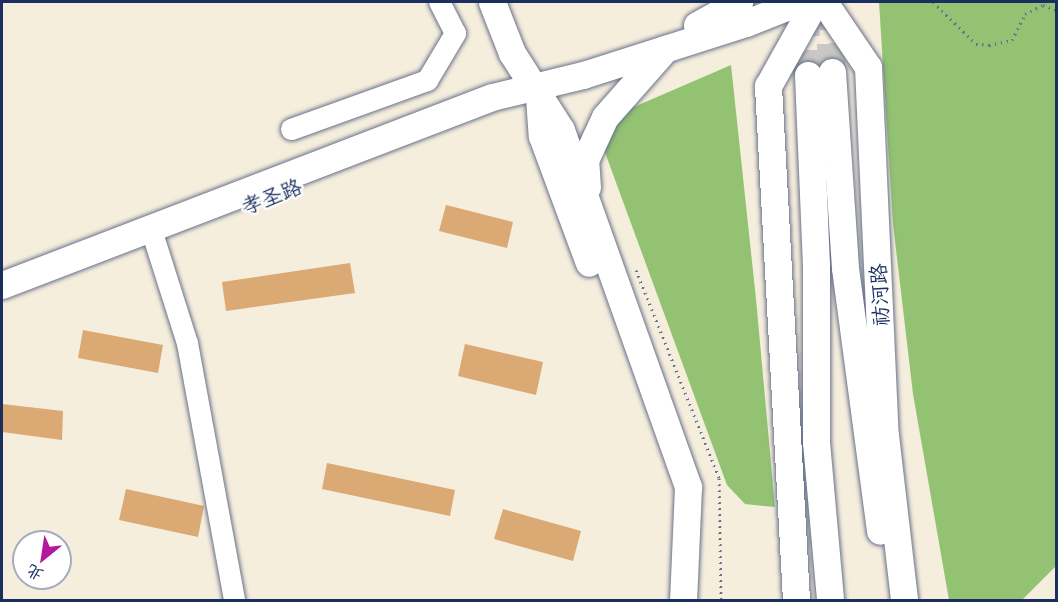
<!DOCTYPE html>
<html>
<head>
<meta charset="utf-8">
<style>
  body { margin:0 }
  #map { position:relative; width:1058px; height:602px; overflow:hidden; background:#f6eedd; font-family:"Playpen Sans","LXGW WenKai TC",sans-serif }
  div>[style] { position:absolute }
  [style*='--x'] { left:calc(var(--x)*1px); top:calc(var(--y)*1px); width:calc(var(--w)*1px); rotate:calc(var(--a)*1deg) }
  .green>* { inset:0; background:#92c272 }
  .building>* { inset:0; background:#daa974 }
  .major-tunnel>* { height:27px; margin-top:-13.5px; transform-origin:0; background:repeating-linear-gradient(90deg,#cac8c4 0 27px,transparent 0 41px) }
  .path>* { height:3px; margin-top:-1.5px; transform-origin:0; background:repeating-linear-gradient(90deg,#68728a 0 1.5px,transparent 0 6px) }
  .roads { filter:drop-shadow(0 0 2px #68728a) drop-shadow(0 0 2px #68728a) }
  .minor>* { height:21px; margin:-10.5px; padding:0 10.5px; transform-origin:10.5px; border-radius:10.5px; background:#fff }
  .major>* { height:27px; margin:-13.5px; padding:0 13.5px; transform-origin:13.5px; border-radius:13.5px; background:#fff }
  span { translate:-50% -50%; white-space:nowrap; text-align:center; line-height:1.15; -webkit-text-stroke:4.5px #fff; paint-order:stroke }
  .street-label { font-size:21px; color:#1b2f5e }
  .frame { position:absolute; inset:0; border:3px solid #1b2f5e; pointer-events:none }
  .north { position:absolute; left:12px; top:530px; width:60px; height:60px; box-sizing:border-box; background:#fff; border:2px solid #a4acbf; border-radius:50%; rotate:210deg; font-size:16px; font-weight:700; line-height:24px; text-align:center; color:#1b2f5e }
  .north::after { content:''; display:block; margin:auto; width:21px; height:27px; background:#b5179e; clip-path:polygon(50% 0,100% 100%,50% 72%,0 100%) }
</style>
</head>
<body>
<div id="map">
  <div class="green">
    <div style="clip-path:polygon(879px 2px,1056px 2px,1056px 566px,1022px 600px,949px 600px,913px 394px,893px 224px)"></div>
    <div style="clip-path:polygon(731px 65px,756px 299px,775px 507px,745px 504px,727px 485px,603px 147px,620px 113px)"></div>
  </div>
  <div class="building">
    <div style="clip-path:polygon(446px 205px,513px 222px,507px 248px,439px 231px)"></div>
    <div style="clip-path:polygon(350px 263px,355px 293px,226px 311px,222px 282px)"></div>
    <div style="clip-path:polygon(83px 330px,163px 345px,158px 373px,78px 358px)"></div>
    <div style="clip-path:polygon(465px 344px,543px 362px,536px 395px,458px 376px)"></div>
    <div style="clip-path:polygon(2px 404px,63px 411px,62px 440px,2px 432px)"></div>
    <div style="clip-path:polygon(327px 463px,455px 490px,450px 516px,322px 489px)"></div>
    <div style="clip-path:polygon(126px 489px,204px 506px,198px 537px,119px 520px)"></div>
    <div style="clip-path:polygon(503px 509px,581px 531px,573px 561px,494px 539px)"></div>
  </div>
  <div class="major-tunnel">
    <div style="--x:828;--y:2;--w:70;--a:86.7"></div>
    <div style="--x:805;--y:9;--w:66;--a:87.4"></div>
  </div>
  <div class="path">
    <div style="--x:933;--y:2;--w:60;--a:44.3"></div>
    <div style="--x:976;--y:44;--w:13;--a:4"></div>
    <div style="--x:989;--y:45;--w:24;--a:-12"></div>
    <div style="--x:1012;--y:40;--w:29;--a:-63"></div>
    <div style="--x:1025;--y:14;--w:20;--a:-27"></div>
    <div style="--x:1043;--y:5;--w:14;--a:21"></div>
    <div style="--x:636;--y:270;--w:224;--a:68.2"></div>
    <div style="--x:719;--y:478;--w:122;--a:89.1"></div>
  </div>
  <div class="roads">
    <div class="minor">
      <div style="--x:291;--y:129;--w:145;--a:-19.8"></div>
      <div style="--x:427;--y:80;--w:55;--a:-59.2"></div>
      <div style="--x:455;--y:33;--w:35;--a:-117"></div>
      <div style="--x:154;--y:239;--w:109;--a:72.4"></div>
      <div style="--x:187;--y:343;--w:261;--a:79.6"></div>
    </div>
    <div class="major">
      <div style="--x:492;--y:2;--w:55;--a:68.6"></div>
      <div style="--x:512;--y:53;--w:91;--a:57.5"></div>
      <div style="--x:561;--y:130;--w:379;--a:70.4"></div>
      <div style="--x:688;--y:487;--w:113;--a:92.5"></div>
      <div style="--x:824;--y:2;--w:78;--a:55.9"></div>
      <div style="--x:868;--y:67;--w:368;--a:87.4"></div>
      <div style="--x:885;--y:435;--w:166;--a:83.4"></div>
      <div style="--x:697;--y:25;--w:48;--a:-28.7"></div>
      <div style="--x:832;--y:72;--w:196;--a:86.2"></div>
      <div style="--x:845;--y:268;--w:265;--a:82.4"></div>
      <div style="--x:808;--y:75;--w:188;--a:87.6"></div>
      <div style="--x:816;--y:263;--w:179;--a:90"></div>
      <div style="--x:816;--y:442;--w:159;--a:84.9"></div>
      <div style="--x:539;--y:97;--w:39;--a:86"></div>
      <div style="--x:542;--y:136;--w:135;--a:69.7"></div>
      <div style="--x:587;--y:187;--w:27;--a:-94"></div>
      <div style="--x:585;--y:160;--w:47;--a:-65.1"></div>
      <div style="--x:605;--y:117;--w:91;--a:-48.6"></div>
      <div style="--x:2;--y:285;--w:525;--a:-20.99"></div>
      <div style="--x:492;--y:97;--w:94;--a:-13.6"></div>
      <div style="--x:583;--y:75;--w:171;--a:-17.7"></div>
      <div style="--x:746;--y:23;--w:57;--a:-21.6"></div>
      <div style="--x:796;--y:600;--w:515;--a:-93.12"></div>
      <div style="--x:768;--y:86;--w:96;--a:-60.8"></div>
    </div>
  </div>
  <div class="street-label">
    <span style="left:271px;top:195px;rotate:-21deg">孝圣路</span>
    <span style="left:878px;top:295px;rotate:-93deg">祊河路</span>
  </div>
  <div class="frame"></div>
  <div class="north">北</div>
</div>
</body>
</html>
